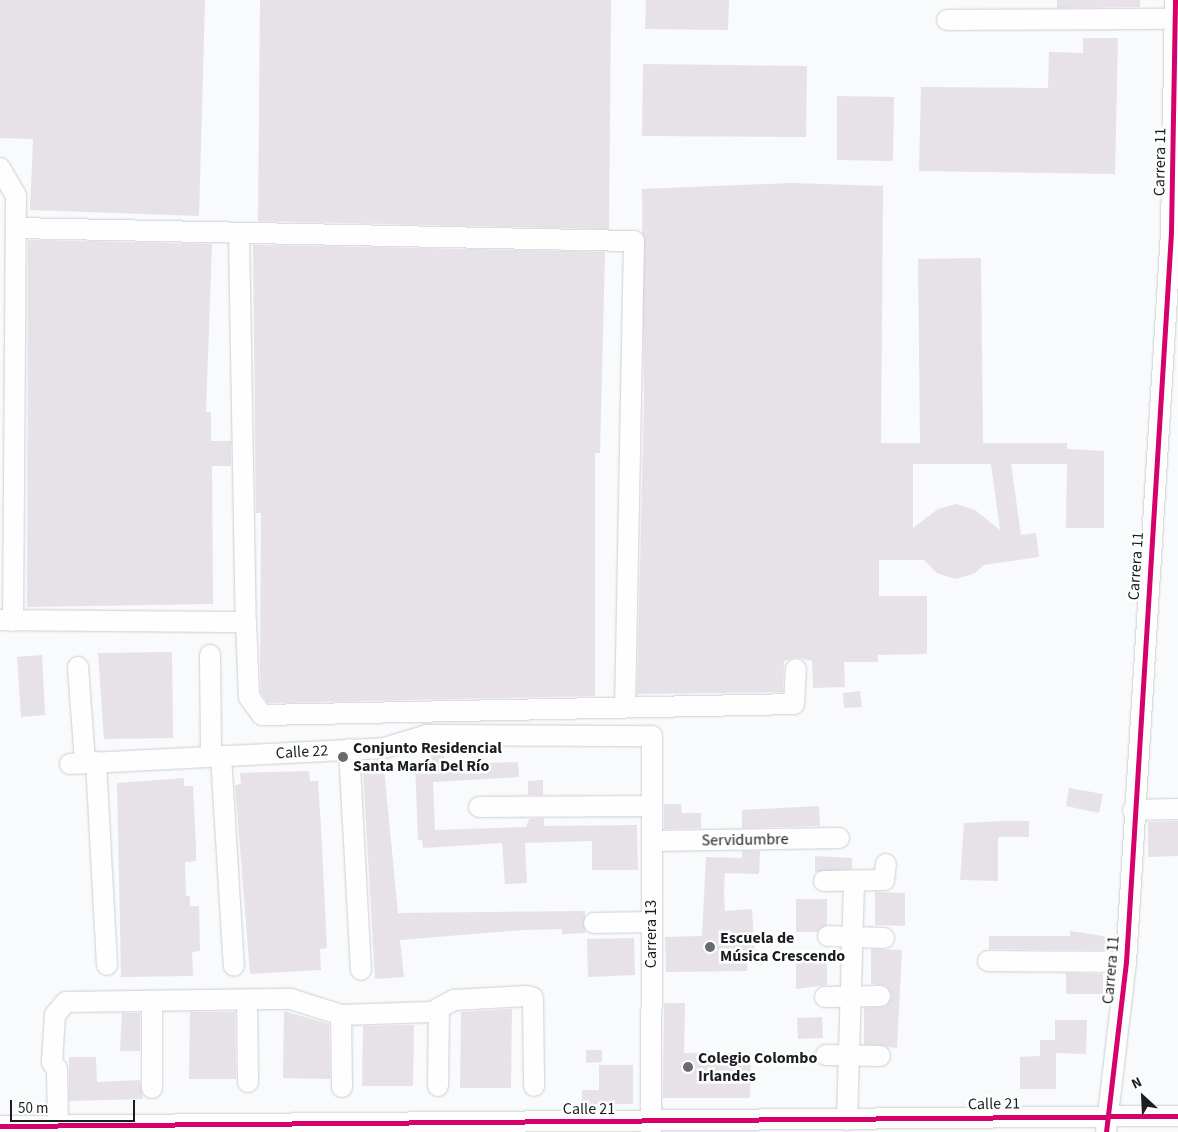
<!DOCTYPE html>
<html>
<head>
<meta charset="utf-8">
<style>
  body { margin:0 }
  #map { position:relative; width:1178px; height:1132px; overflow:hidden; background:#f8fafc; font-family:"Source Sans 3",sans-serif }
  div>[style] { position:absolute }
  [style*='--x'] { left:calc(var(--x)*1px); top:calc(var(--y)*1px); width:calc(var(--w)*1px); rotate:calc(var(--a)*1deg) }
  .building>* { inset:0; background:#e6e2e8 }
  .roads { filter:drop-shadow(0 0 1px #cccfd1) drop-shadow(0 0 1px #cccfd1) }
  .minor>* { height:20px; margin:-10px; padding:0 10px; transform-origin:10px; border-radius:10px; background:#fefeff }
  .cycleway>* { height:5px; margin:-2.5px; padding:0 2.5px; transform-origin:2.5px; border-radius:2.5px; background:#d6006c }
  .dots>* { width:14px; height:14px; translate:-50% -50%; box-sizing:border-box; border:2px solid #fff; border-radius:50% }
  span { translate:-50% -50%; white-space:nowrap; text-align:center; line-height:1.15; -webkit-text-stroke:5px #fff; paint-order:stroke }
  .street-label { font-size:16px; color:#1b1e20 }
  .poi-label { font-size:16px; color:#1b1e20; font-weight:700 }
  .left { translate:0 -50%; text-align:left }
  .north { position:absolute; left:1118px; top:1072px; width:50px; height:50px; -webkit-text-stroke:4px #fff; paint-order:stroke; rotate:335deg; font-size:14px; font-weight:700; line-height:20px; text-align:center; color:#1b1e20 }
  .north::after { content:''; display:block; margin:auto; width:18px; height:22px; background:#1b1e20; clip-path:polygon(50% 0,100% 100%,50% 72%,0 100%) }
  .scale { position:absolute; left:10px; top:1100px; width:125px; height:22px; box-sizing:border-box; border:2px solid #1b1e20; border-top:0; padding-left:6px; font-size:15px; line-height:18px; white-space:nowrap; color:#1b1e20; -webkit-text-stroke:4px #fff; paint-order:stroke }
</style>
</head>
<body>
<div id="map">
  <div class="building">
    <div style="clip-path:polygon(0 0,205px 0,199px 216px,30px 210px,33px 139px,0 138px)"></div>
    <div style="clip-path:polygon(260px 0,611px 0,609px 229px,258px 221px)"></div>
    <div style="clip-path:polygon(646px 0,729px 0,728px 30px,645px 29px)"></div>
    <div style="clip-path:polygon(1057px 0,1140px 0,1140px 7px,1057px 8px)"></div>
    <div style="clip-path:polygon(1083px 38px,1118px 38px,1115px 174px,919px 171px,921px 87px,1048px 88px,1049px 52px,1083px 53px)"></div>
    <div style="clip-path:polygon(643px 64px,807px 66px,806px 137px,642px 136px)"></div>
    <div style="clip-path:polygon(837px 96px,894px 97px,893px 161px,837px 160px)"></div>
    <div style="clip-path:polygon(evenodd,791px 183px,883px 186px,881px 443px,920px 443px,918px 259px,981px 258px,983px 443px,1067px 443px,1067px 449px,1104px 451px,1104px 528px,1066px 528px,1067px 464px,1011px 464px,1021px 535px,1036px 533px,1039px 557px,984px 565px,974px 574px,955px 579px,937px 573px,924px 560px,879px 560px,879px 596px,927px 596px,927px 654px,878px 655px,878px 662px,844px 662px,845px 687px,813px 688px,812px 661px,796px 657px,784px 661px,783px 692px,637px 694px,644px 399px,642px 189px,791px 183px,913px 464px,991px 464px,1000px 530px,975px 510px,956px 504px,938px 509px,913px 528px,913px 464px)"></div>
    <div style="clip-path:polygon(28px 240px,212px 244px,206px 412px,211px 412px,211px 441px,231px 441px,231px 466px,212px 466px,213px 604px,27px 607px)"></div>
    <div style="clip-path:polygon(253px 245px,605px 252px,600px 453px,595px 453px,595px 696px,268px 703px,261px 693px,260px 670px,261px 513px,256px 513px)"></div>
    <div style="clip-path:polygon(172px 652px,173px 738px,104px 739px,98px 653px)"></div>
    <div style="clip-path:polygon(42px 655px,45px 715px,21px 717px,17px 657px)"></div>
    <div style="clip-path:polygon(860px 691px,862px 707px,844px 708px,843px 693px)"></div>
    <div style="clip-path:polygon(430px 749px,444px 749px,444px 764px,518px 762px,519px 777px,433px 782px,435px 830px,526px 827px,529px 819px,544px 818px,544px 826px,637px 825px,638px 870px,592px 870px,592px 841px,525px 843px,527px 883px,505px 884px,502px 843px,423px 848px,422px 840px,418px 840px,415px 764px,430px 763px)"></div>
    <div style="clip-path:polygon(384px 769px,398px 913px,585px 911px,585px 933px,562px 934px,562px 929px,523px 930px,400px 940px,404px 977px,375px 979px,363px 771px)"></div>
    <div style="clip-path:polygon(309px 771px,310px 781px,318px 781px,321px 828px,327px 948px,320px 949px,321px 970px,250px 974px,235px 785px,241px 784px,240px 773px)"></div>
    <div style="clip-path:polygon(184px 778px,184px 786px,193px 786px,196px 846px,196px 861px,185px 862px,186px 896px,190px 896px,190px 906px,199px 906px,200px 951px,192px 952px,193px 976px,121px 977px,117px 783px)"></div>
    <div style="clip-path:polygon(543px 780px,543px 795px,528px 795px,528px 781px)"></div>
    <div style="clip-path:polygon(1069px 788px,1103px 794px,1099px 813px,1066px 806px)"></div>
    <div style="clip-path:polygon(664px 804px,681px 804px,682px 813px,701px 813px,701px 828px,664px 829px)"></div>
    <div style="clip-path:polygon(819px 806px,820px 826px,742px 828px,742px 810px)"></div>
    <div style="clip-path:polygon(1005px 821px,1029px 821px,1029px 837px,998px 837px,998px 881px,960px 880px,964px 823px)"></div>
    <div style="clip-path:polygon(1178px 821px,1178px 856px,1148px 857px,1148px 822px)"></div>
    <div style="clip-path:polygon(742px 851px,760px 851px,759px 874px,725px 873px,724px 891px,725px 911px,752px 909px,755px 958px,747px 958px,747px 971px,666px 972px,665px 937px,702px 936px,706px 857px,742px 858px)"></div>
    <div style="clip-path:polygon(815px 856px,852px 858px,852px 869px,815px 872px)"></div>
    <div style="clip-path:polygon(875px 892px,905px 893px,905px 926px,875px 925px)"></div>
    <div style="clip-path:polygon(796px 899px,827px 899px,827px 924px,817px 932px,796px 932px)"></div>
    <div style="clip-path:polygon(1070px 931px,1110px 937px,1109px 950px,989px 949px,989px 936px,1070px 936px)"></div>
    <div style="clip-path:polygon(634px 938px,635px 975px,588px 977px,587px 939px)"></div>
    <div style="clip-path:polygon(871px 949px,902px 950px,897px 1048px,864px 1044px,864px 1008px,886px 1006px,892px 996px,886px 986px,871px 984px)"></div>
    <div style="clip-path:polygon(796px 956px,827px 958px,827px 985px,796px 989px)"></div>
    <div style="clip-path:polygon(1066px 973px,1103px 974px,1103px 994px,1066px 994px)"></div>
    <div style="clip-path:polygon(664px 1003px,685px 1003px,684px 1053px,751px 1053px,750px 1098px,663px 1098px)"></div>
    <div style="clip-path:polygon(512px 1009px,511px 1088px,460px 1088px,461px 1012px)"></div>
    <div style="clip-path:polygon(284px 1011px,329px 1024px,330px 1079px,283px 1078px)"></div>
    <div style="clip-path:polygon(190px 1012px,235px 1012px,236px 1079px,189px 1079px)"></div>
    <div style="clip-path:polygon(122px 1013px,140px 1013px,140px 1051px,120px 1051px)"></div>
    <div style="clip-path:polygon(822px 1017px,823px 1038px,798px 1039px,797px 1018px)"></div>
    <div style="clip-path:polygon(1055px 1020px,1087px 1020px,1086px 1054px,1056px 1053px,1056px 1089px,1020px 1089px,1020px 1057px,1040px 1056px,1040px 1040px,1055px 1040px)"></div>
    <div style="clip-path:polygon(414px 1025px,413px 1086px,362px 1086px,363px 1026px)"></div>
    <div style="clip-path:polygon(586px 1050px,602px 1050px,602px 1062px,586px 1063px)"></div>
    <div style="clip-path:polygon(69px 1057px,96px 1057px,97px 1082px,140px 1080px,143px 1099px,69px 1101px)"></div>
    <div style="clip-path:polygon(599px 1065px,633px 1065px,633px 1104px,582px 1104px,582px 1090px,599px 1090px)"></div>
  </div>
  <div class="roads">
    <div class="minor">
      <div style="--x:947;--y:20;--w:228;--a:-0.3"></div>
      <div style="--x:0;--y:168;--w:32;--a:60"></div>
      <div style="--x:16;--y:196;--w:425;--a:90.4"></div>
      <div style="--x:16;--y:228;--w:618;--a:1.21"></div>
      <div style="--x:634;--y:241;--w:465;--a:91.1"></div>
      <div style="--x:239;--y:235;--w:387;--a:89"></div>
      <div style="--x:0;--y:620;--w:246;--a:0.5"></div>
      <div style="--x:246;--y:622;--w:75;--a:87.7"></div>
      <div style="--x:249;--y:697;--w:22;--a:54"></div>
      <div style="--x:262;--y:715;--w:532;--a:-1.18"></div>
      <div style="--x:794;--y:704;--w:35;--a:-87"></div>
      <div style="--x:210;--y:655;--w:101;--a:89.4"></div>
      <div style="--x:78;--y:667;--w:96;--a:85.8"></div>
      <div style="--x:349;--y:749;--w:221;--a:86.9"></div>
      <div style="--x:221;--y:756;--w:210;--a:86.5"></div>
      <div style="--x:96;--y:762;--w:203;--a:86.9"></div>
      <div style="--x:70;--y:764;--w:314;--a:-2.9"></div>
      <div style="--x:384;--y:748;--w:45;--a:-16.8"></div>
      <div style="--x:427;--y:735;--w:225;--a:0.3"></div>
      <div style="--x:652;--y:736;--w:396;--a:90.1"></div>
      <div style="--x:479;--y:807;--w:173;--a:-0.3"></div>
      <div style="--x:1133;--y:810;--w:45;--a:-1.3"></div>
      <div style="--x:652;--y:841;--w:187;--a:-0.9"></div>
      <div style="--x:824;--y:881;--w:60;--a:-1"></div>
      <div style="--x:884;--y:880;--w:16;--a:-83"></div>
      <div style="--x:594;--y:923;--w:57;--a:-1"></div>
      <div style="--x:828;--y:936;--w:56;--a:2"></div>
      <div style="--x:988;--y:961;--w:138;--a:0.4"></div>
      <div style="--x:825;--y:997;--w:55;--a:-1"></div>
      <div style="--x:247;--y:1000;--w:82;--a:89.3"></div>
      <div style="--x:341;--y:1015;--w:72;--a:89.2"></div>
      <div style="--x:826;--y:1055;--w:54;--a:1.1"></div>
      <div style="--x:438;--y:1086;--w:78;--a:-89.3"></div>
      <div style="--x:152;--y:1088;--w:87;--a:-90"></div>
      <div style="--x:847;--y:1120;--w:239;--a:-88.3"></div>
      <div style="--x:0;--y:1126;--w:1178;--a:-0.49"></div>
      <div style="--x:58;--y:1126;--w:57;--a:-91"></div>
      <div style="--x:57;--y:1069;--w:9;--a:-126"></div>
      <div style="--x:52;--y:1062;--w:47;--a:-86.3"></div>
      <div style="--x:55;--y:1015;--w:17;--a:-50"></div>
      <div style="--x:66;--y:1002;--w:225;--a:-0.8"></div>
      <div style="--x:291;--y:999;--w:52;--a:17.7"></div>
      <div style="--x:341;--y:1015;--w:91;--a:-1.9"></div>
      <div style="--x:432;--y:1012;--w:25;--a:-29"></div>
      <div style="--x:454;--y:1000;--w:73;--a:-3.1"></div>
      <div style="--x:527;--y:996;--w:6;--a:18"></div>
      <div style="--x:533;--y:998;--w:88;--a:89.3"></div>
      <div style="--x:1106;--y:1132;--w:171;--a:-83.3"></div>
      <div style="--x:1126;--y:962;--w:731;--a:-86.47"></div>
      <div style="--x:1171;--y:232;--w:232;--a:-89"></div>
    </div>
  </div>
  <div class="cycleway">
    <div style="--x:0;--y:1126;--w:1178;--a:-0.49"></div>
    <div style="--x:1106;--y:1132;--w:171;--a:-83.3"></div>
    <div style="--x:1126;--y:962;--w:731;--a:-86.47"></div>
    <div style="--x:1171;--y:232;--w:232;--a:-89"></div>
  </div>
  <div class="dots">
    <div style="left:343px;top:757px;background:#686b6d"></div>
    <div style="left:710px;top:947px;background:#686b6d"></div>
    <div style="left:688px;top:1067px;background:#686b6d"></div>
  </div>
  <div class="street-label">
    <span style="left:1160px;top:162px;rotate:-89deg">Carrera 11</span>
    <span style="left:1136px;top:566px;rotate:-86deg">Carrera 11</span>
    <span style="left:302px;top:752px;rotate:-3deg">Calle 22</span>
    <span style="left:745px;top:840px;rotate:-1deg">Servidumbre</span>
    <span style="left:651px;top:934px;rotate:-90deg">Carrera 13</span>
    <span style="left:1111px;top:970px;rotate:-85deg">Carrera 11</span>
    <span style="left:994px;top:1104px;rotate:-1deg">Calle 21</span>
    <span style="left:589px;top:1109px">Calle 21</span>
  </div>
  <div class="poi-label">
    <span class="left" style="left:353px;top:757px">Conjunto Residencial<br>Santa María Del Río</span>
    <span class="left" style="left:720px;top:947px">Escuela de<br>Música Crescendo</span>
    <span class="left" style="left:698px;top:1067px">Colegio Colombo<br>Irlandes</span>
  </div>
  <div class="north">N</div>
  <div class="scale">50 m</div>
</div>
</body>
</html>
